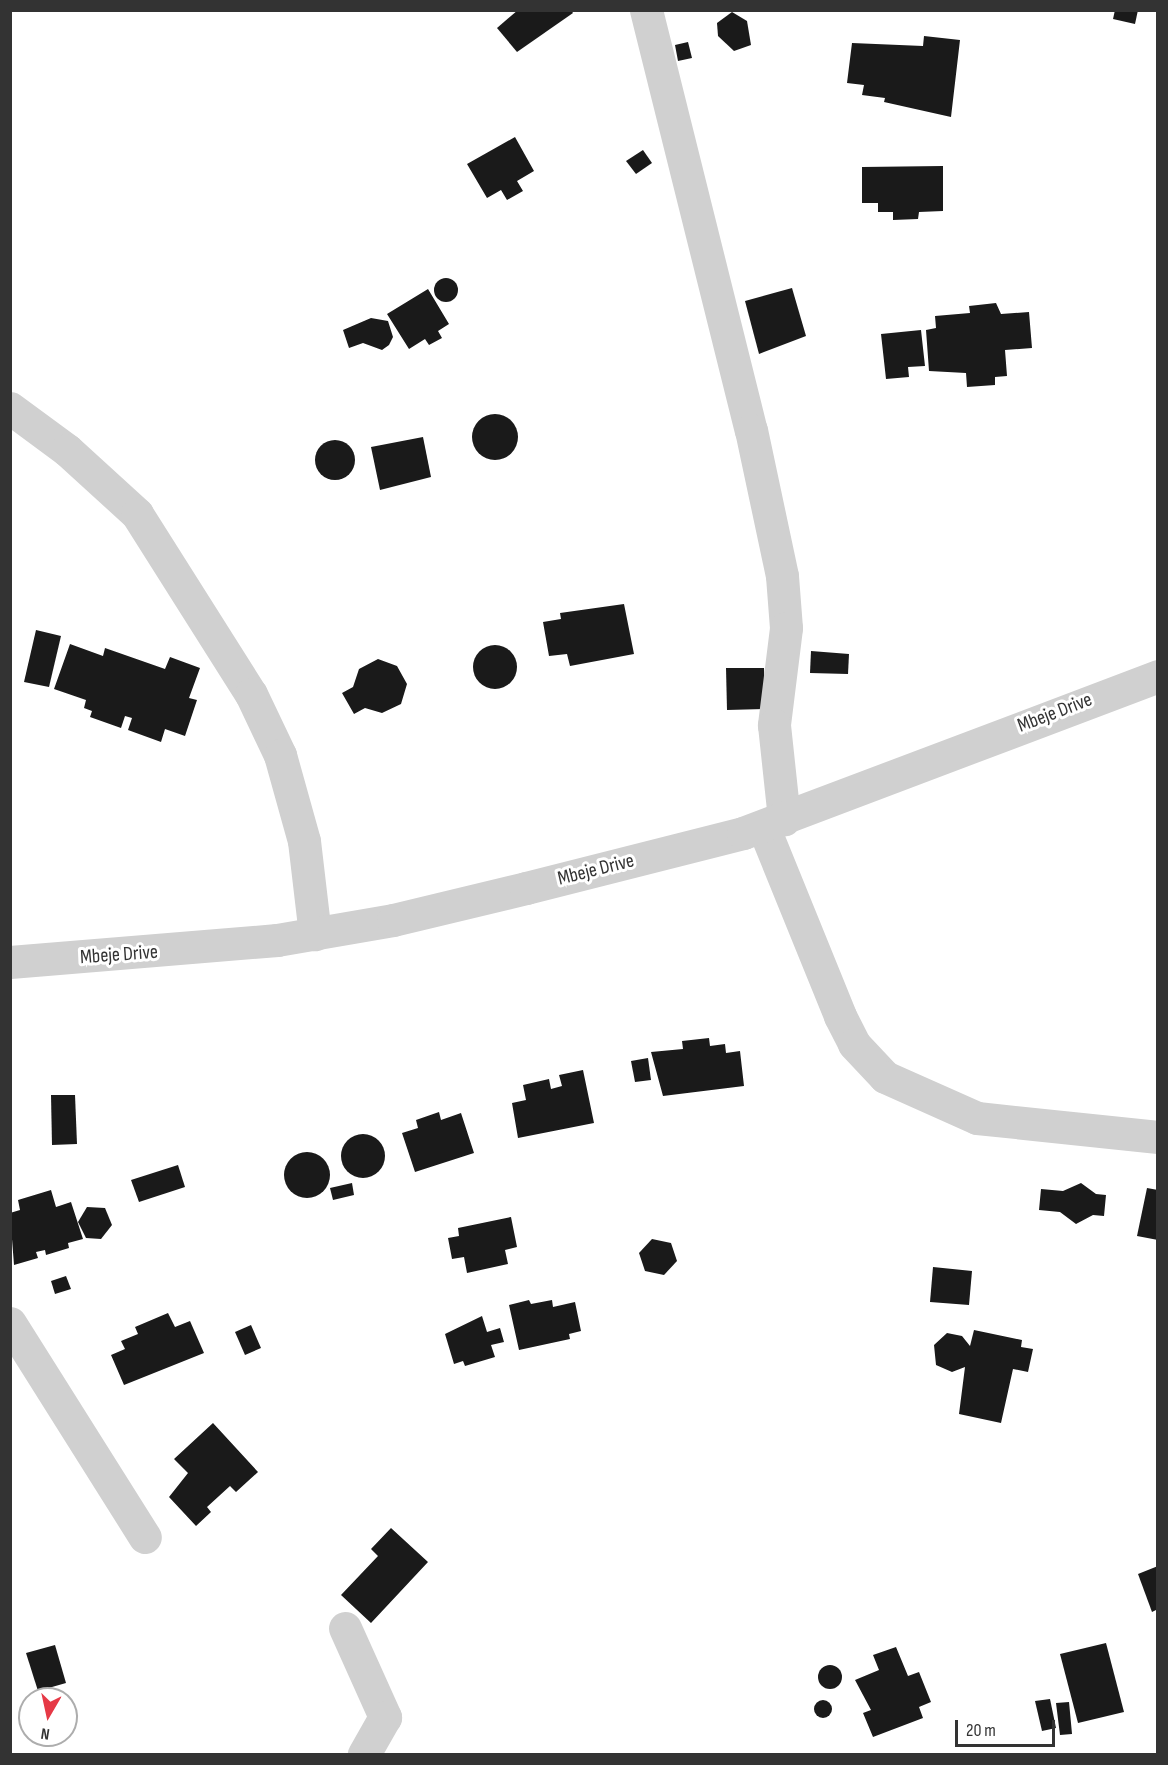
<!DOCTYPE html>
<html>
<head>
<meta charset="utf-8">
<style>
  body { margin:0 }
  #map { position:relative; width:1168px; height:1765px; overflow:hidden; background:#fff; font-family:"Sofia Sans Condensed",sans-serif }
  div>[style] { position:absolute }
  [style*='--x'] { left:calc(var(--x)*1px); top:calc(var(--y)*1px); width:calc(var(--w)*1px); rotate:calc(var(--a)*1deg) }
  .building>* { inset:0; background:#1a1a1a }
  .round { border-radius:50% }
  .minor>* { height:33px; margin:-16.5px; padding:0 16.5px; transform-origin:16.5px; border-radius:16.5px; background:#d0d0d0 }
  span { translate:-50% -50%; white-space:nowrap; text-align:center; line-height:1.15; -webkit-text-stroke:6px #fff; paint-order:stroke }
  .street-label { font-size:20px; color:#333 }
  .frame { position:absolute; inset:0; border:12px solid #333; pointer-events:none }
  .north { position:absolute; left:18px; top:1687px; width:60px; height:60px; box-sizing:border-box; background:#fff; border:2px solid #adadad; border-radius:50%; rotate:189deg; font-size:16px; font-weight:700; line-height:24px; text-align:center; color:#333 }
  .north::after { content:''; display:block; margin:auto; width:21px; height:27px; background:#e63946; clip-path:polygon(50% 0,100% 100%,50% 72%,0 100%) }
  .scale { position:absolute; left:955px; top:1720px; width:100px; height:27px; box-sizing:border-box; border:3px solid #333; border-top:0; padding-left:8px; font-size:18px; line-height:21px; white-space:nowrap; color:#333; -webkit-text-stroke:4px #fff; paint-order:stroke }
</style>
</head>
<body>
<div id="map">
  <div class="building">
    <div style="clip-path:polygon(518px 10px,571px 10px,573px 13px,517px 52px,497px 28px)"></div>
    <div style="clip-path:polygon(1115px 10px,1138px 10px,1135px 24px,1113px 19px)"></div>
    <div style="clip-path:polygon(732px 12px,747px 21px,751px 45px,734px 51px,718px 36px,717px 23px)"></div>
    <div style="clip-path:polygon(924px 36px,960px 40px,951px 117px,884px 102px,885px 98px,862px 95px,864px 85px,847px 83px,852px 43px,923px 46px)"></div>
    <div style="clip-path:polygon(688px 42px,692px 58px,678px 61px,675px 45px)"></div>
    <div style="clip-path:polygon(515px 137px,534px 171px,517px 181px,523px 191px,507px 200px,501px 190px,487px 198px,467px 164px)"></div>
    <div style="clip-path:polygon(643px 150px,652px 163px,636px 174px,626px 161px)"></div>
    <div style="clip-path:polygon(943px 166px,943px 211px,919px 212px,918px 219px,893px 220px,893px 212px,878px 212px,878px 203px,862px 203px,862px 167px)"></div>
    <div class="round" style="left:434px;top:278px;width:24px;height:24px"></div>
    <div style="clip-path:polygon(792px 288px,806px 336px,759px 354px,745px 301px)"></div>
    <div style="clip-path:polygon(428px 289px,449px 324px,438px 331px,442px 338px,429px 345px,425px 339px,409px 349px,387px 314px)"></div>
    <div style="clip-path:polygon(996px 303px,1001px 314px,1029px 312px,1032px 348px,1005px 350px,1007px 376px,995px 377px,995px 385px,967px 387px,966px 373px,929px 371px,926px 330px,936px 328px,935px 316px,970px 313px,969px 306px)"></div>
    <div style="clip-path:polygon(371px 318px,388px 321px,393px 337px,389px 345px,382px 350px,363px 343px,349px 348px,343px 330px)"></div>
    <div style="clip-path:polygon(921px 330px,925px 366px,908px 367px,909px 377px,886px 379px,881px 334px)"></div>
    <div class="round" style="left:472px;top:414px;width:46px;height:46px"></div>
    <div style="clip-path:polygon(423px 437px,431px 477px,380px 490px,371px 447px)"></div>
    <div class="round" style="left:315px;top:440px;width:40px;height:40px"></div>
    <div style="clip-path:polygon(624px 604px,634px 654px,570px 666px,567px 654px,549px 656px,543px 622px,561px 619px,560px 613px)"></div>
    <div style="clip-path:polygon(36px 630px,61px 636px,49px 687px,24px 682px)"></div>
    <div style="clip-path:polygon(70px 644px,103px 656px,105px 648px,165px 669px,170px 657px,200px 668px,189px 698px,197px 700px,185px 736px,165px 729px,161px 742px,128px 730px,132px 718px,125px 716px,121px 728px,90px 717px,92px 711px,84px 708px,86px 700px,54px 689px)"></div>
    <div class="round" style="left:473px;top:645px;width:44px;height:44px"></div>
    <div style="clip-path:polygon(811px 651px,849px 654px,848px 674px,810px 673px)"></div>
    <div style="clip-path:polygon(378px 659px,397px 666px,407px 684px,401px 704px,382px 713px,365px 708px,354px 714px,342px 693px,353px 687px,359px 669px)"></div>
    <div style="clip-path:polygon(726px 668px,764px 668px,765px 709px,727px 710px)"></div>
    <div style="clip-path:polygon(709px 1038px,710px 1046px,725px 1044px,726px 1053px,740px 1051px,744px 1086px,663px 1096px,651px 1052px,683px 1049px,682px 1041px)"></div>
    <div style="clip-path:polygon(648px 1058px,651px 1080px,635px 1082px,631px 1061px)"></div>
    <div style="clip-path:polygon(583px 1070px,594px 1123px,518px 1138px,512px 1103px,526px 1100px,523px 1085px,549px 1079px,551px 1089px,562px 1086px,559px 1075px)"></div>
    <div style="clip-path:polygon(51px 1095px,75px 1095px,77px 1144px,52px 1145px)"></div>
    <div style="clip-path:polygon(439px 1112px,441px 1120px,461px 1113px,474px 1153px,415px 1172px,402px 1133px,418px 1128px,416px 1120px)"></div>
    <div class="round" style="left:341px;top:1134px;width:44px;height:44px"></div>
    <div class="round" style="left:284px;top:1152px;width:46px;height:46px"></div>
    <div style="clip-path:polygon(178px 1165px,185px 1187px,139px 1202px,131px 1180px)"></div>
    <div style="clip-path:polygon(352px 1183px,354px 1195px,333px 1200px,330px 1188px)"></div>
    <div style="clip-path:polygon(1081px 1183px,1096px 1194px,1106px 1195px,1104px 1216px,1093px 1215px,1076px 1224px,1060px 1212px,1039px 1210px,1041px 1189px,1063px 1191px)"></div>
    <div style="clip-path:polygon(1147px 1188px,1158px 1190px,1158px 1240px,1137px 1236px)"></div>
    <div style="clip-path:polygon(51px 1190px,56px 1207px,71px 1202px,83px 1239px,68px 1243px,69px 1248px,46px 1255px,45px 1250px,36px 1252px,38px 1258px,14px 1265px,10px 1213px,20px 1210px,18px 1200px)"></div>
    <div style="clip-path:polygon(87px 1207px,105px 1208px,112px 1225px,101px 1239px,86px 1238px,78px 1222px)"></div>
    <div style="clip-path:polygon(511px 1217px,517px 1247px,505px 1250px,508px 1264px,467px 1273px,464px 1257px,452px 1259px,448px 1238px,459px 1236px,458px 1228px)"></div>
    <div style="clip-path:polygon(652px 1239px,671px 1243px,677px 1261px,664px 1275px,645px 1271px,639px 1253px)"></div>
    <div style="clip-path:polygon(933px 1267px,972px 1271px,969px 1305px,930px 1302px)"></div>
    <div style="clip-path:polygon(66px 1276px,71px 1289px,55px 1294px,51px 1281px)"></div>
    <div style="clip-path:polygon(529px 1300px,531px 1304px,552px 1300px,553px 1307px,575px 1302px,581px 1331px,569px 1334px,570px 1339px,519px 1350px,509px 1305px)"></div>
    <div style="clip-path:polygon(168px 1313px,175px 1327px,190px 1321px,204px 1353px,124px 1385px,111px 1355px,125px 1349px,121px 1341px,138px 1334px,135px 1327px)"></div>
    <div style="clip-path:polygon(482px 1316px,487px 1332px,500px 1328px,504px 1342px,491px 1345px,495px 1357px,465px 1366px,463px 1361px,454px 1364px,445px 1334px)"></div>
    <div style="clip-path:polygon(251px 1325px,261px 1348px,245px 1355px,235px 1332px)"></div>
    <div style="clip-path:polygon(974px 1330px,1022px 1340px,1021px 1347px,1033px 1349px,1028px 1372px,1013px 1369px,1001px 1423px,959px 1414px,965px 1367px,952px 1372px,936px 1365px,934px 1345px,947px 1333px,962px 1336px,970px 1346px)"></div>
    <div style="clip-path:polygon(213px 1423px,258px 1472px,236px 1492px,230px 1486px,207px 1507px,211px 1512px,196px 1526px,169px 1497px,188px 1473px,174px 1459px)"></div>
    <div style="clip-path:polygon(391px 1528px,428px 1562px,371px 1623px,341px 1595px,378px 1556px,371px 1549px)"></div>
    <div style="clip-path:polygon(1158px 1566px,1158px 1609px,1152px 1612px,1138px 1574px)"></div>
    <div style="clip-path:polygon(1106px 1643px,1124px 1712px,1078px 1723px,1060px 1654px)"></div>
    <div style="clip-path:polygon(55px 1645px,66px 1683px,38px 1691px,26px 1653px)"></div>
    <div style="clip-path:polygon(896px 1647px,908px 1676px,919px 1672px,931px 1702px,919px 1707px,923px 1718px,873px 1737px,863px 1713px,871px 1710px,855px 1680px,879px 1670px,873px 1655px)"></div>
    <div class="round" style="left:818px;top:1665px;width:24px;height:24px"></div>
    <div style="clip-path:polygon(1050px 1699px,1056px 1728px,1042px 1731px,1035px 1701px)"></div>
    <div class="round" style="left:814px;top:1700px;width:18px;height:18px"></div>
    <div style="clip-path:polygon(1069px 1702px,1072px 1734px,1060px 1735px,1056px 1703px)"></div>
  </div>
  <div class="minor">
    <div style="--x:646;--y:10;--w:433;--a:76"></div>
    <div style="--x:751;--y:430;--w:149;--a:78"></div>
    <div style="--x:782;--y:576;--w:52;--a:85.6"></div>
    <div style="--x:786;--y:628;--w:98;--a:97.1"></div>
    <div style="--x:774;--y:725;--w:95;--a:83.9"></div>
    <div style="--x:10;--y:408;--w:71;--a:36.4"></div>
    <div style="--x:67;--y:450;--w:95;--a:42.4"></div>
    <div style="--x:137;--y:514;--w:213;--a:57.7"></div>
    <div style="--x:251;--y:694;--w:68;--a:64.6"></div>
    <div style="--x:280;--y:755;--w:89;--a:74.4"></div>
    <div style="--x:304;--y:841;--w:94;--a:83.3"></div>
    <div style="--x:763;--y:826;--w:205;--a:67.9"></div>
    <div style="--x:840;--y:1016;--w:31;--a:63"></div>
    <div style="--x:854;--y:1044;--w:45;--a:46.8"></div>
    <div style="--x:885;--y:1077;--w:101;--a:24"></div>
    <div style="--x:977;--y:1118;--w:182;--a:6"></div>
    <div style="--x:10;--y:962;--w:268;--a:-4.7"></div>
    <div style="--x:277;--y:940;--w:118;--a:-9.8"></div>
    <div style="--x:393;--y:920;--w:137;--a:-13.5"></div>
    <div style="--x:526;--y:888;--w:224;--a:-14.2"></div>
    <div style="--x:743;--y:833;--w:444;--a:-20.7"></div>
    <div style="--x:10;--y:1323;--w:253;--a:57.8"></div>
    <div style="--x:345;--y:1628;--w:98;--a:65.8"></div>
    <div style="--x:385;--y:1717;--w:43;--a:119.6"></div>
  </div>
  <div class="street-label">
    <span style="left:1055px;top:713px;rotate:-21deg">Mbeje Drive</span>
    <span style="left:596px;top:870px;rotate:-14deg">Mbeje Drive</span>
    <span style="left:119px;top:955px;rotate:-4deg">Mbeje Drive</span>
  </div>
  <div class="frame"></div>
  <div class="north">N</div>
  <div class="scale">20 m</div>
</div>
</body>
</html>
